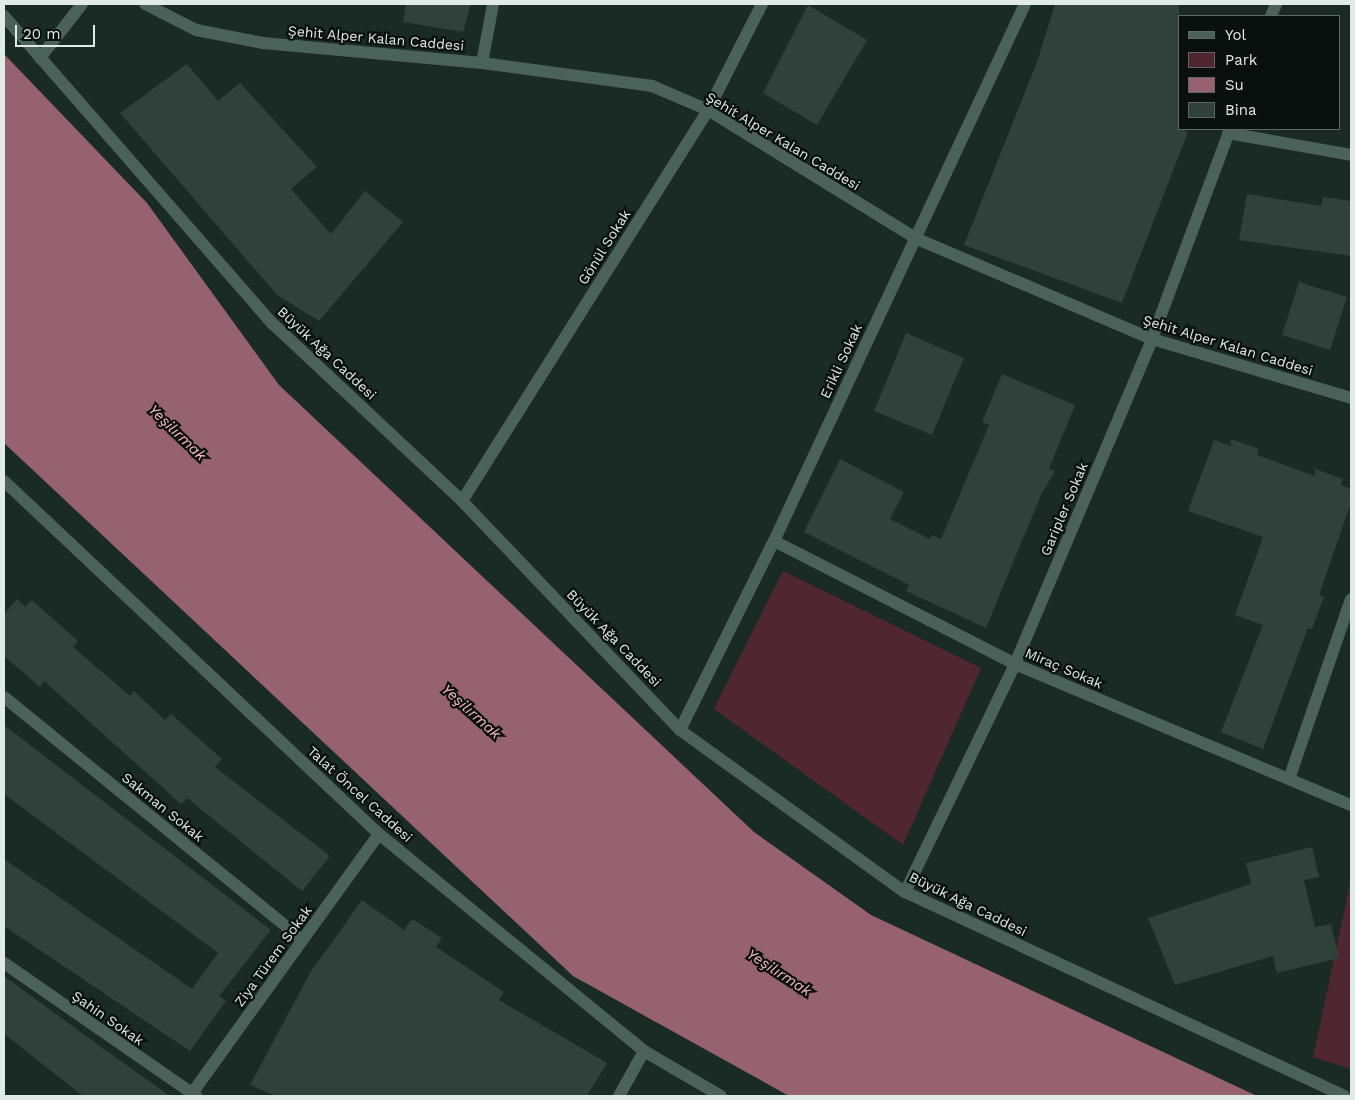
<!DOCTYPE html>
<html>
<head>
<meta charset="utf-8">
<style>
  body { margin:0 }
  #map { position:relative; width:1355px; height:1100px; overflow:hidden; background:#1a2a24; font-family:"Work Sans",sans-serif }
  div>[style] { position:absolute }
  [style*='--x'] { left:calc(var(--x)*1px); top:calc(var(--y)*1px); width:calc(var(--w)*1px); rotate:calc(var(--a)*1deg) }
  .green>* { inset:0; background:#4f2631 }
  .water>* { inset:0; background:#96626f }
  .building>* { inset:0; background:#30403a }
  .minor>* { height:12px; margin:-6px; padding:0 6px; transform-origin:6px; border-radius:6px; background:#4a625a }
  .tertiary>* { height:12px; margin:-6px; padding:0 6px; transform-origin:6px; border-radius:6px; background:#4a625a }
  span { translate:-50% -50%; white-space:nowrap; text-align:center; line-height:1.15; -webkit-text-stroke:4.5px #0a100e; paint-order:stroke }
  .street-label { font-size:14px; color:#e0eae6 }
  .water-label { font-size:15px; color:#f8b6c5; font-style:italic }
  .frame { position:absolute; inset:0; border:5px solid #e0eae6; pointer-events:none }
  .legend { position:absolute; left:1178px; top:15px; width:162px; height:115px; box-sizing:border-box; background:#0a100e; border:1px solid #606764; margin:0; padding:6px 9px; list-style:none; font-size:15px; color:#e0eae6 }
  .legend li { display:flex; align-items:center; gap:10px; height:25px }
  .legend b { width:25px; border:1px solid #606764 }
  .scale { position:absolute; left:15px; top:25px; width:80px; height:22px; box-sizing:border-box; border:2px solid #e0eae6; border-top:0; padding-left:6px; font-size:15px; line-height:18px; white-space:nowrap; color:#e0eae6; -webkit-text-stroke:4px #0a100e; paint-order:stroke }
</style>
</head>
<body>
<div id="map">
  <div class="green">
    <div style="clip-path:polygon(783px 571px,981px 668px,903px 845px,714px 709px)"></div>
    <div style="clip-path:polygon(1351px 879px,1351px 1069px,1313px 1057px)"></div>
  </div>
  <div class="water">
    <div style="clip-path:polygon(4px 54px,147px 203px,279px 385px,754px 832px,871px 915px,1257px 1096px,789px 1096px,573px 976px,4px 443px)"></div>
  </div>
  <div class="building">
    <div style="clip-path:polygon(406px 4px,471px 4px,463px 32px,403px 22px)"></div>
    <div style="clip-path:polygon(1055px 4px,1179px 4px,1179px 129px,1188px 132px,1122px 303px,964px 245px,1037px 62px)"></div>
    <div style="clip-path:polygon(808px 5px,867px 40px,817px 125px,763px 93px)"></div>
    <div style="clip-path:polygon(187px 64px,218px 101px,240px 83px,317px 167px,291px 189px,331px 234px,365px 191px,403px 222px,319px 321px,277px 295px,120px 113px)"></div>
    <div style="clip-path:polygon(1247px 194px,1321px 206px,1323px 197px,1351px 201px,1351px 256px,1239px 240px)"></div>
    <div style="clip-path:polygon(1299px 282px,1347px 297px,1330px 350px,1282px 335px)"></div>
    <div style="clip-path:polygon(906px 333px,964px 358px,932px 435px,874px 411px)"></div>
    <div style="clip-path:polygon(1002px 374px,1075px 405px,1049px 469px,1055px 471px,1041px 495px,986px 628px,906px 591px,909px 585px,804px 532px,840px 459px,904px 492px,890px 519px,930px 539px,932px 535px,941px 539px,989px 425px,982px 422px)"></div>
    <div style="clip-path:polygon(1231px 439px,1259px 449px,1257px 455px,1315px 476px,1315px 469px,1343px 479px,1341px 485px,1351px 489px,1351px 503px,1319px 595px,1324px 597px,1312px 629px,1308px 628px,1263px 749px,1221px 732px,1263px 625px,1235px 615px,1263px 537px,1188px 511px,1214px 440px,1231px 446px)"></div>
    <div style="clip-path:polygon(17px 599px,25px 607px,32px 600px,78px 641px,73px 647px,130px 696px,134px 691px,165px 720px,171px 714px,222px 759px,215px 767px,330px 856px,302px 891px,187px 798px,181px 804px,44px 681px,40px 687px,4px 656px,4px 614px)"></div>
    <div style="clip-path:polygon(4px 725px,271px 930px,219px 996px,226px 1001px,190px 1051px,4px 926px,4px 859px,192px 989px,218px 953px,4px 794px)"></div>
    <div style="clip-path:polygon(1312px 847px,1319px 877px,1304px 880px,1315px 927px,1331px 924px,1339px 958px,1277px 973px,1273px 956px,1175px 985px,1148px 918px,1251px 884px,1246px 863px)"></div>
    <div style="clip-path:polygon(362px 900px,404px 930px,412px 919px,442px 938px,436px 947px,504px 992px,499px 1000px,607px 1063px,587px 1096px,276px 1096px,250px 1085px,310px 973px)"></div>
    <div style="clip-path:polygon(4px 976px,97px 1044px,170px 1096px,83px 1096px,4px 1034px)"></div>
  </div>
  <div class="minor">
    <div style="--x:1271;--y:16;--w:13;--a:-67"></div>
    <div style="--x:40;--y:58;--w:68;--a:-52.1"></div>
    <div style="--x:482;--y:63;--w:60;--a:-79.4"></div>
    <div style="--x:1228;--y:133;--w:125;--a:10.1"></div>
    <div style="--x:462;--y:501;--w:462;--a:-57.8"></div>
    <div style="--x:708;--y:110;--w:119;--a:-63"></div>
    <div style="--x:774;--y:541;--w:271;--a:27"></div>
    <div style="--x:1015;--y:664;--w:364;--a:22.8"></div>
    <div style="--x:4;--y:697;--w:385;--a:39.1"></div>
    <div style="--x:680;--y:730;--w:211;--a:-63.6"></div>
    <div style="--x:774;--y:541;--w:593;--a:-64.95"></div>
    <div style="--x:1289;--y:779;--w:190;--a:-71"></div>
    <div style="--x:905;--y:892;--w:253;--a:-64.2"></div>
    <div style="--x:1015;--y:664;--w:353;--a:-67.1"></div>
    <div style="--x:1152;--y:339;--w:224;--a:-69.6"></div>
    <div style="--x:4;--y:963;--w:234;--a:34.7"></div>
    <div style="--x:190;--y:1096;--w:323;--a:-54.2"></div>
    <div style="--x:619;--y:1096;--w:51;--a:-60.9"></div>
  </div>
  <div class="tertiary">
    <div style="--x:145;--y:4;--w:57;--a:27"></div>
    <div style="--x:196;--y:30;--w:68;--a:11"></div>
    <div style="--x:263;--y:43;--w:220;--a:5.2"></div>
    <div style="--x:482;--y:63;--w:172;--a:7.7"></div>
    <div style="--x:652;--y:86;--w:61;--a:23.2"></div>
    <div style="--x:708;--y:110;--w:243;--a:31.7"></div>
    <div style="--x:915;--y:238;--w:258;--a:23.1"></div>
    <div style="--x:1152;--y:339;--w:208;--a:16.5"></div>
    <div style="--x:4;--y:16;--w:408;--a:48.9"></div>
    <div style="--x:272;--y:323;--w:260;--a:43.1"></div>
    <div style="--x:462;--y:501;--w:316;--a:46.4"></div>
    <div style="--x:680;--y:730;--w:277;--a:35.8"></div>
    <div style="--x:905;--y:892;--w:484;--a:24.9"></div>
    <div style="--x:4;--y:481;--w:515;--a:43.27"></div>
    <div style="--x:379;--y:834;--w:343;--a:39.3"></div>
    <div style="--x:644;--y:1051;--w:89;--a:30.3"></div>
  </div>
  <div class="street-label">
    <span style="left:376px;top:38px;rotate:5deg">Şehit Alper Kalan Caddesi</span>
    <span style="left:783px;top:141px;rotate:31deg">Şehit Alper Kalan Caddesi</span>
    <span style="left:604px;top:247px;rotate:-58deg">Gönül Sokak</span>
    <span style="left:1228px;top:345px;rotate:17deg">Şehit Alper Kalan Caddesi</span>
    <span style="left:327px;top:353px;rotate:43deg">Büyük Ağa Caddesi</span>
    <span style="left:841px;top:361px;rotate:-65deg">Erikli Sokak</span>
    <span style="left:1064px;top:509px;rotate:-67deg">Garipler Sokak</span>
    <span style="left:614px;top:638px;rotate:46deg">Büyük Ağa Caddesi</span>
    <span style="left:1064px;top:668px;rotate:23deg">Miraç Sokak</span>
    <span style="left:360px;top:794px;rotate:42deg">Talat Öncel Caddesi</span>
    <span style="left:163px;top:807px;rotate:39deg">Sakman Sokak</span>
    <span style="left:968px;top:904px;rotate:26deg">Büyük Ağa Caddesi</span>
    <span style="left:273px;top:956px;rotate:-54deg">Ziya Türem Sokak</span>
    <span style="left:108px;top:1018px;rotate:35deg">Şahin Sokak</span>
  </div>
  <div class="water-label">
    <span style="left:177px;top:433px;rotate:44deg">Yeşilırmak</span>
    <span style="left:471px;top:712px;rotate:42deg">Yeşilırmak</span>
    <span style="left:779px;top:973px;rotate:33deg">Yeşilırmak</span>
  </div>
  <div class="frame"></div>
  <ul class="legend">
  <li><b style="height:6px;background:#4a625a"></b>Yol</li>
  <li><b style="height:14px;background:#4f2631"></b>Park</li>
  <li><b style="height:14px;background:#96626f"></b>Su</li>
  <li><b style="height:14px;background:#30403a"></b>Bina</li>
  </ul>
  <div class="scale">20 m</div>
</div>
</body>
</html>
